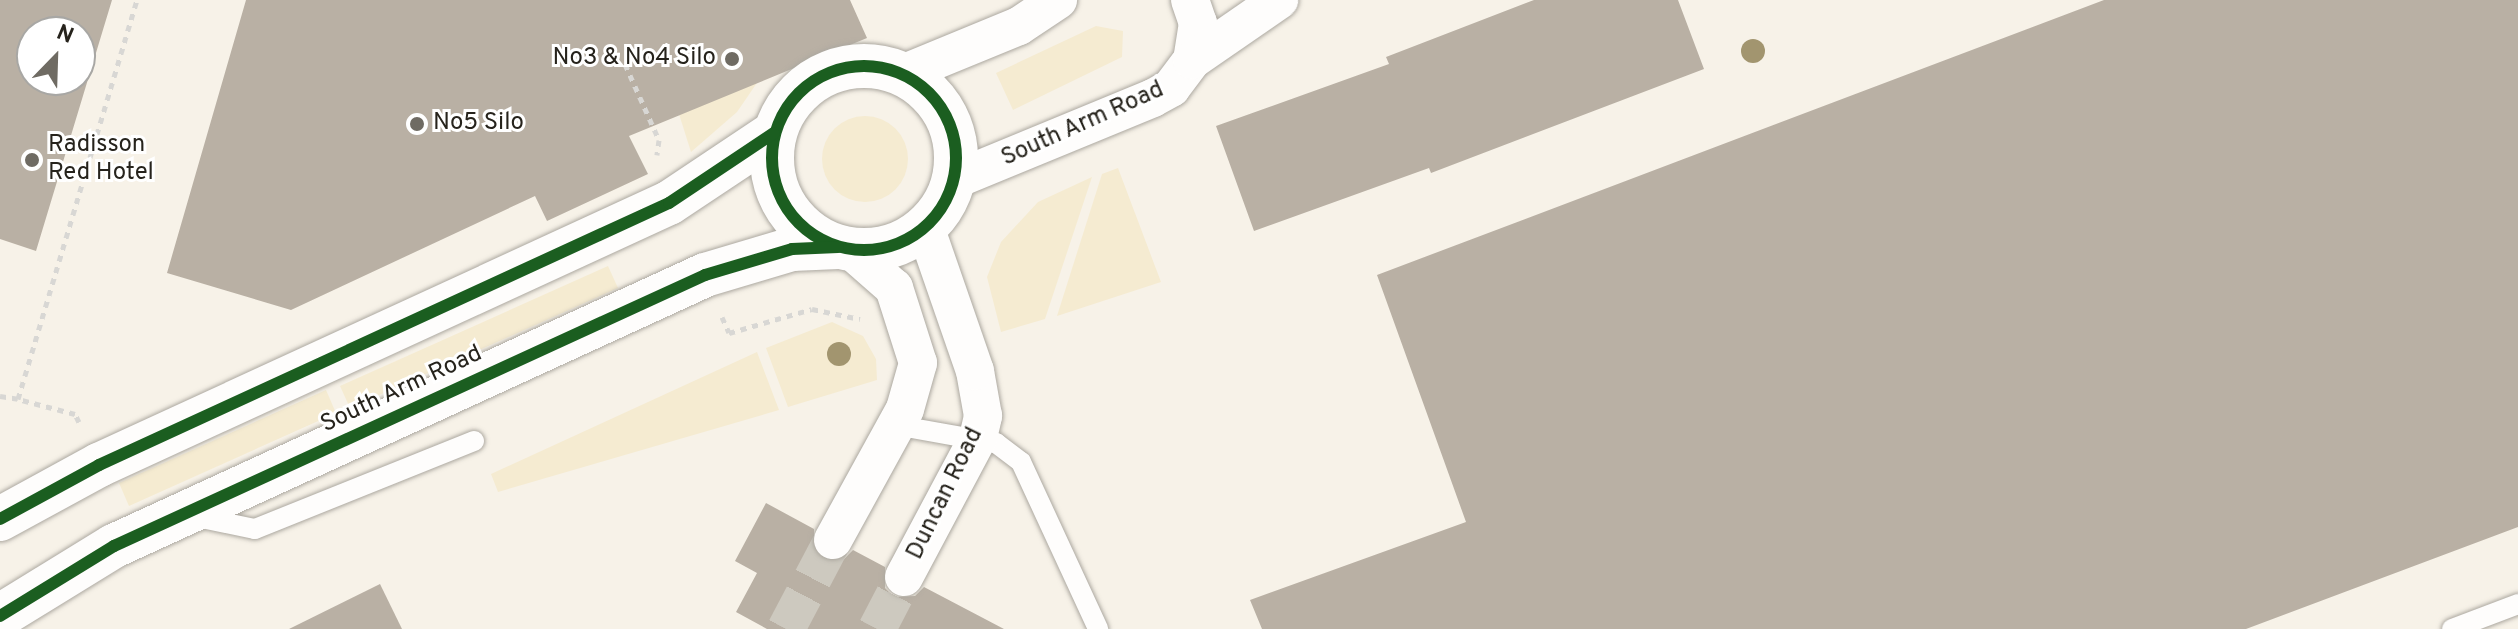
<!DOCTYPE html>
<html>
<head>
<meta charset="utf-8">
<style>
  body { margin:0 }
  #map { position:relative; width:2518px; height:629px; overflow:hidden; background:#f7f2e8; font-family:Overpass,sans-serif }
  div>[style] { position:absolute }
  [style*='--x'] { left:calc(var(--x)*1px); top:calc(var(--y)*1px); width:calc(var(--w)*1px); rotate:calc(var(--a)*1deg) }
  .green>* { inset:0; background:#f5ebd1 }
  .round { border-radius:50% }
  .building>* { inset:0; background:#b9b0a4 }
  .minor-tunnel>* { height:38px; margin-top:-19px; transform-origin:0; background:repeating-linear-gradient(90deg,#cdc9bf 0 38px,transparent 0 57px) }
  .path>* { height:5px; margin-top:-2.5px; transform-origin:0; background:repeating-linear-gradient(90deg,#d8d7d4 0 6px,transparent 0 12px) }
  .roads { filter:drop-shadow(0 0 2px #aca8a0) drop-shadow(0 0 2px #aca8a0) }
  .service>* { height:20px; margin:-10px; padding:0 10px; transform-origin:10px; border-radius:10px; background:#fefdfc }
  .minor>* { height:38px; margin:-19px; padding:0 19px; transform-origin:19px; border-radius:19px; background:#fefdfc }
  .tertiary>* { height:44px; margin:-22px; padding:0 22px; transform-origin:22px; border-radius:22px; background:#fefdfc }
  .tertiary>.ring { margin:-22px; padding:0; box-sizing:content-box; background:none; border:44px solid #fefdfc; border-radius:50% }
  .cycleway>* { height:12px; margin:-6px; padding:0 6px; transform-origin:6px; border-radius:6px; background:#1b5e20 }
  .cycleway>.ring { margin:-6px; padding:0; box-sizing:content-box; background:none; border:12px solid #1b5e20; border-radius:50% }
  .trees>* { width:24px; height:24px; margin:-12px; border-radius:50%; background:#a2956f }
  .dots>* { width:22px; height:22px; translate:-50% -50%; box-sizing:border-box; border:4px solid #fff; border-radius:50% }
  span { translate:-50% -50%; white-space:nowrap; text-align:center; line-height:1.15; -webkit-text-stroke:6px #fff; paint-order:stroke }
  .poi-label { font-size:24px; color:#26231c }
  .right { translate:-100% -50%; text-align:right }
  .left { translate:0 -50%; text-align:left }
  .street-label { font-size:24px; color:#26231c }
  .north { position:absolute; left:16px; top:16px; width:80px; height:80px; box-sizing:border-box; background:#fff; border:2px solid #a8a7a4; border-radius:50%; rotate:23deg; font-size:22px; font-weight:700; line-height:32px; text-align:center; color:#26231c }
  .north::after { content:''; display:block; margin:auto; width:28px; height:36px; background:#6f6b63; clip-path:polygon(50% 0,100% 100%,50% 72%,0 100%) }
</style>
</head>
<body>
<div id="map">
  <div class="green">
    <div style="clip-path:polygon(1096px 26px,1123px 31px,1122px 57px,1013px 110px,996px 73px)"></div>
    <div style="clip-path:polygon(761px 77px,737px 112px,691px 152px,679px 114px)"></div>
    <div class="round" style="left:822px;top:116px;width:86px;height:86px"></div>
    <div style="clip-path:polygon(1118px 168px,1161px 282px,1057px 316px,1102px 174px)"></div>
    <div style="clip-path:polygon(1092px 177px,1045px 319px,1001px 332px,987px 277px,1001px 242px,1038px 202px)"></div>
    <div style="clip-path:polygon(608px 266px,618px 288px,350px 408px,340px 386px)"></div>
    <div style="clip-path:polygon(832px 322px,863px 336px,876px 359px,877px 380px,788px 407px,766px 348px)"></div>
    <div style="clip-path:polygon(757px 352px,779px 410px,498px 492px,491px 474px)"></div>
    <div style="clip-path:polygon(326px 390px,336px 413px,129px 506px,119px 483px)"></div>
  </div>
  <div class="building">
    <div style="clip-path:polygon(evenodd,0 0,112px 0,36px 251px,0 239px,0 0,32px 32px,80px 32px,80px 80px,32px 80px,32px 32px)"></div>
    <div style="clip-path:polygon(246px 0,850px 0,867px 38px,629px 136px,648px 174px,547px 221px,535px 196px,291px 310px,167px 273px)"></div>
    <div style="clip-path:polygon(1534px 0,1678px 0,1704px 69px,1431px 173px,1429px 168px,1254px 231px,1216px 126px,1389px 64px,1386px 57px)"></div>
    <div style="clip-path:polygon(2104px 0,2518px 0,2518px 527px,2246px 629px,1262px 629px,1250px 600px,1466px 522px,1377px 275px)"></div>
    <div style="clip-path:polygon(766px 503px,814px 529px,814px 551px,823px 560px,844px 559px,853px 550px,885px 567px,885px 588px,894px 597px,915px 596px,924px 587px,1004px 629px,767px 629px,736px 612px,757px 573px,735px 561px)"></div>
    <div style="clip-path:polygon(380px 584px,402px 629px,289px 629px)"></div>
  </div>
  <div class="minor-tunnel">
    <div style="--x:786;--y:629;--w:101;--a:-62.2"></div>
    <div style="--x:877;--y:629;--w:59;--a:-62.6"></div>
  </div>
  <div class="path">
    <div style="--x:625;--y:64;--w:83;--a:65.9"></div>
    <div style="--x:659;--y:140;--w:15;--a:98"></div>
    <div style="--x:722;--y:317;--w:17;--a:66"></div>
    <div style="--x:729;--y:333;--w:86;--a:-16.1"></div>
    <div style="--x:812;--y:309;--w:49;--a:11.8"></div>
    <div style="--x:0;--y:396;--w:18;--a:9"></div>
    <div style="--x:79;--y:422;--w:9;--a:-117"></div>
    <div style="--x:75;--y:414;--w:59;--a:-165.3"></div>
    <div style="--x:18;--y:399;--w:416;--a:-73.4"></div>
  </div>
  <div class="roads">
    <div class="service">
      <div style="--x:895;--y:425;--w:103;--a:10.1"></div>
      <div style="--x:996;--y:443;--w:31;--a:37"></div>
      <div style="--x:1021;--y:462;--w:184;--a:65.2"></div>
      <div style="--x:192;--y:516;--w:64;--a:11.7"></div>
      <div style="--x:255;--y:529;--w:236;--a:-21.9"></div>
      <div style="--x:2452;--y:629;--w:71;--a:-20.7"></div>
    </div>
    <div class="minor">
      <div style="--x:1190;--y:0;--w:24;--a:71"></div>
      <div style="--x:1198;--y:23;--w:37;--a:99"></div>
      <div style="--x:902;--y:74;--w:126;--a:-22.3"></div>
      <div style="--x:1019;--y:26;--w:47;--a:-33.7"></div>
      <div style="--x:954;--y:180;--w:215;--a:-22.4"></div>
      <div style="--x:1153;--y:98;--w:21;--a:-29"></div>
      <div style="--x:1171;--y:88;--w:35;--a:-53"></div>
      <div style="--x:1192;--y:60;--w:106;--a:-34.6"></div>
      <div style="--x:833;--y:540;--w:149;--a:-61.2"></div>
      <div style="--x:905;--y:409;--w:48;--a:-74.2"></div>
      <div style="--x:918;--y:363;--w:79;--a:-107.7"></div>
      <div style="--x:894;--y:288;--w:55;--a:-138.7"></div>
      <div style="--x:904;--y:577;--w:157;--a:-62"></div>
      <div style="--x:978;--y:438;--w:23;--a:-77"></div>
      <div style="--x:983;--y:416;--w:46;--a:-100.1"></div>
      <div style="--x:975;--y:371;--w:152;--a:-109.1"></div>
    </div>
    <div class="tertiary">
      <div class="ring" style="left:772px;top:66px;width:140px;height:140px"></div>
      <div style="--x:0;--y:519;--w:113;--a:-28.6"></div>
      <div style="--x:99;--y:465;--w:627;--a:-24.69"></div>
      <div style="--x:669;--y:203;--w:126;--a:-33.7"></div>
      <div style="--x:0;--y:616;--w:134;--a:-31.6"></div>
      <div style="--x:114;--y:546;--w:650;--a:-24.63"></div>
      <div style="--x:705;--y:275;--w:91;--a:-16.6"></div>
      <div style="--x:792;--y:249;--w:46;--a:-2.5"></div>
    </div>
  </div>
  <div class="cycleway">
    <div class="ring" style="left:772px;top:66px;width:172px;height:172px"></div>
    <div style="--x:0;--y:519;--w:113;--a:-28.6"></div>
    <div style="--x:99;--y:465;--w:627;--a:-24.69"></div>
    <div style="--x:669;--y:203;--w:126;--a:-33.7"></div>
    <div style="--x:0;--y:616;--w:134;--a:-31.6"></div>
    <div style="--x:114;--y:546;--w:650;--a:-24.63"></div>
    <div style="--x:705;--y:275;--w:91;--a:-16.6"></div>
    <div style="--x:792;--y:249;--w:46;--a:-2.5"></div>
  </div>
  <div class="trees">
    <div style="left:1753px;top:51px"></div>
    <div style="left:839px;top:354px"></div>
  </div>
  <div class="dots">
    <div style="left:732px;top:59px;background:#6f6b63"></div>
    <div style="left:417px;top:124px;background:#6f6b63"></div>
    <div style="left:32px;top:160px;background:#6f6b63"></div>
  </div>
  <div class="poi-label">
    <span class="right" style="left:716px;top:59px">No3 &amp; No4 Silo</span>
    <span class="left" style="left:433px;top:124px">No5 Silo</span>
    <span class="left" style="left:48px;top:160px">Radisson<br>Red Hotel</span>
  </div>
  <div class="street-label">
    <span style="left:1083px;top:125px;rotate:-24deg">South Arm Road</span>
    <span style="left:402px;top:390px;rotate:-25deg">South Arm Road</span>
    <span style="left:946px;top:494px;rotate:-64deg">Duncan Road</span>
  </div>
  <div class="north">N</div>
</div>
</body>
</html>
